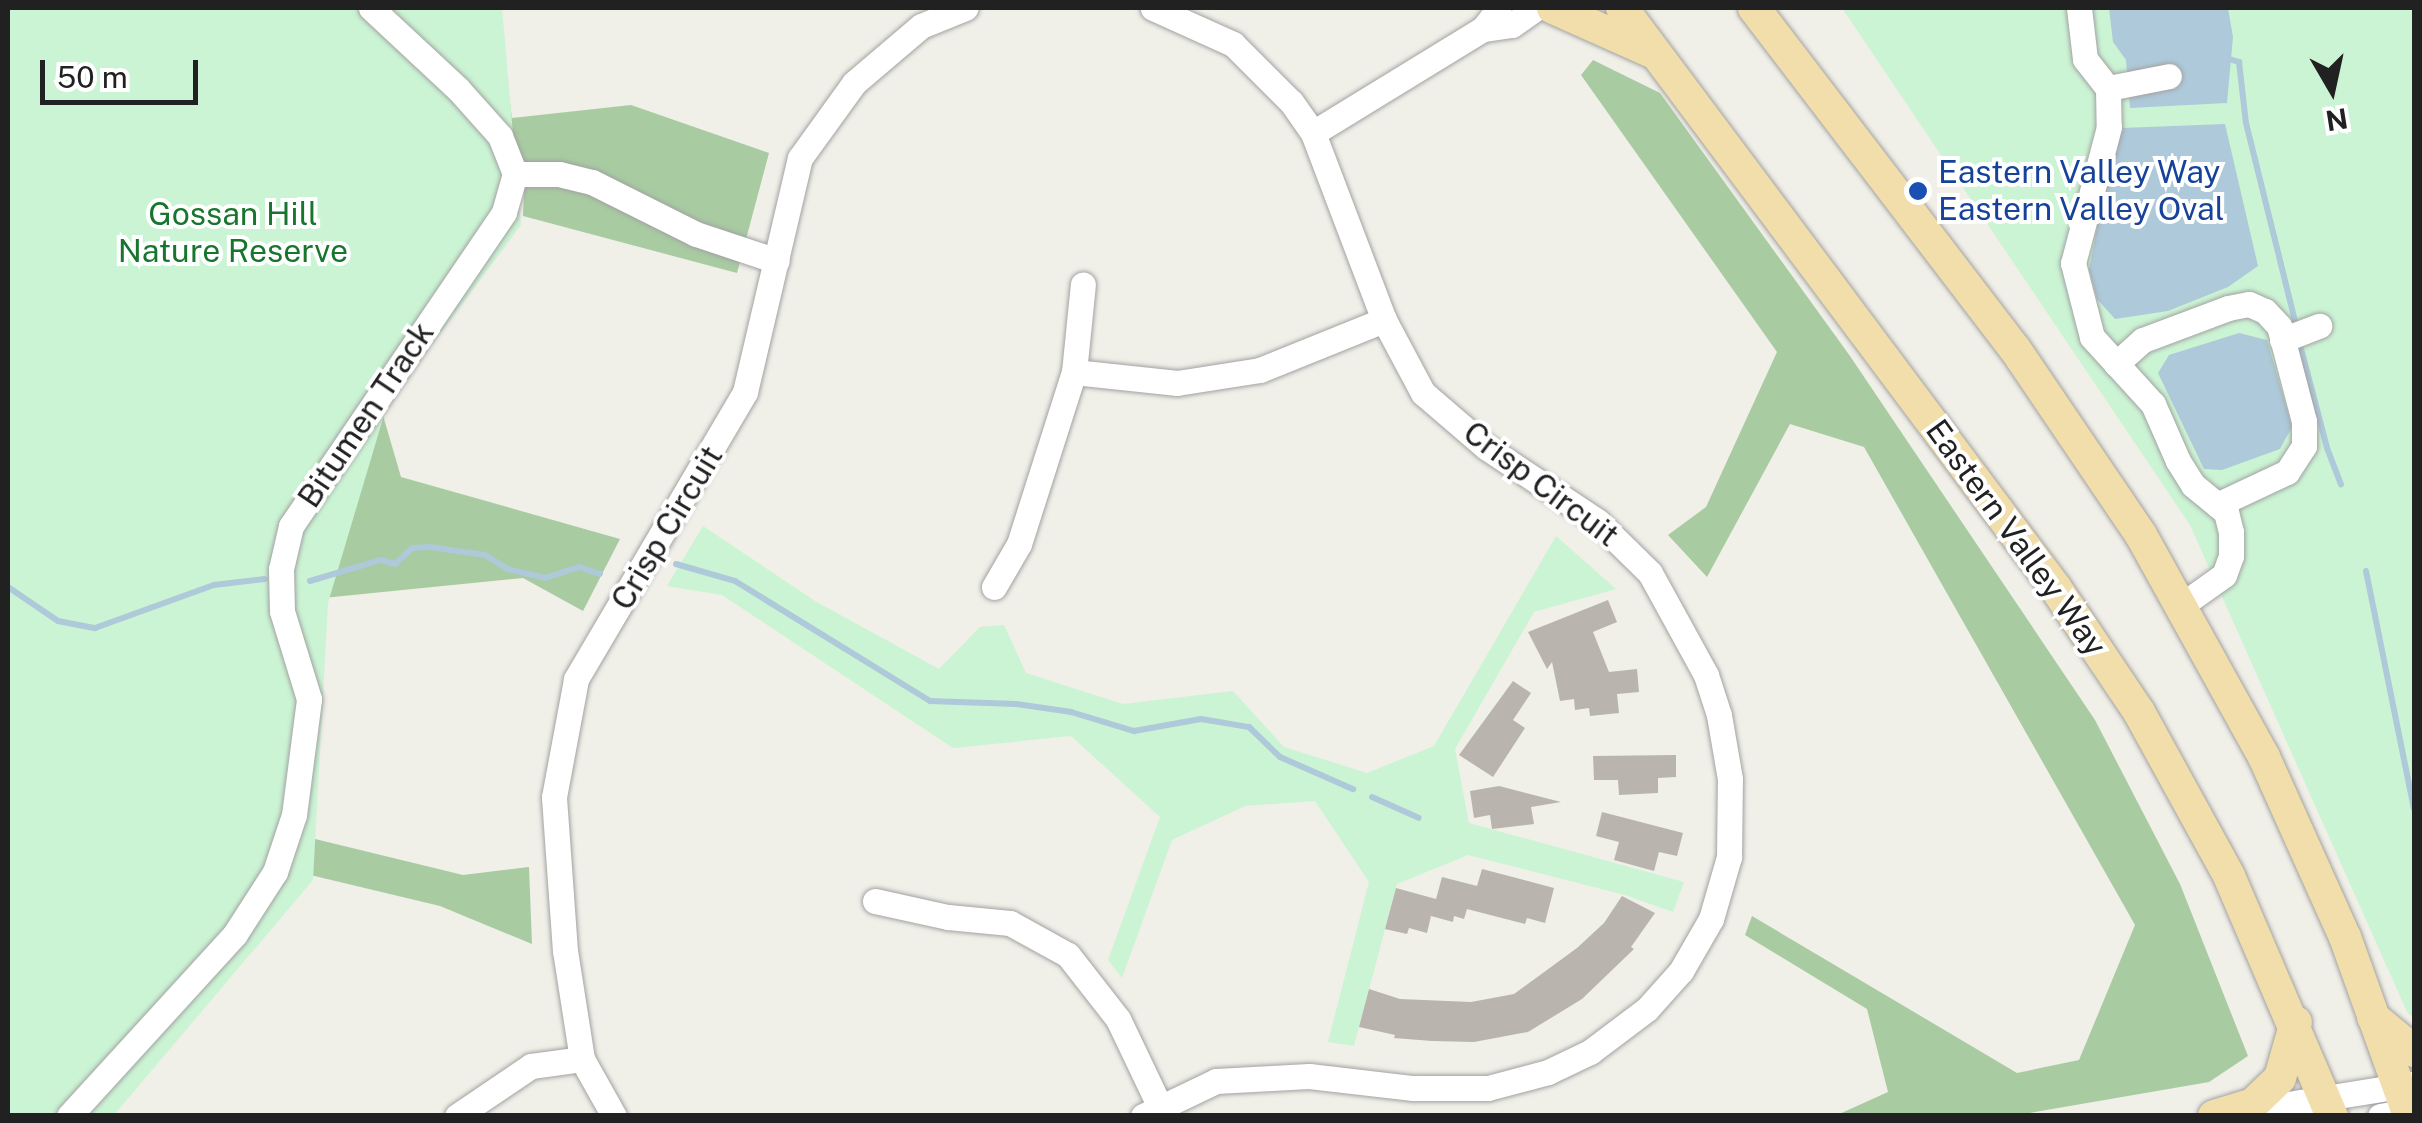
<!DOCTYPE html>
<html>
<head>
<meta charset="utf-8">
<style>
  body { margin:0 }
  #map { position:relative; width:2422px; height:1123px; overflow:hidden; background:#f0efe8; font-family:"Public Sans",sans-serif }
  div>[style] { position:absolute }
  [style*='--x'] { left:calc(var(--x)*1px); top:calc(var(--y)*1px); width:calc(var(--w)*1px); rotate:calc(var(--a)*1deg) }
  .forest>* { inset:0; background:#a8cba2 }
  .park>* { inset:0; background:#cbf4d4 }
  .water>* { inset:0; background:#aec9d9 }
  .stream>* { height:6px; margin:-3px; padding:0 3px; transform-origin:3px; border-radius:3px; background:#aec9d9 }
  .building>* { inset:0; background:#b9b5ae }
  .roads { filter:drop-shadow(0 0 2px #a2a2a2) drop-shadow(0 0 2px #a2a2a2) }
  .minor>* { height:25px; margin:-12.5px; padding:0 12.5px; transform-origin:12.5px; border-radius:12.5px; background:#fff }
  .major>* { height:32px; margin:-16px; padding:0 16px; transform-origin:16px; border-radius:16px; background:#f2deab }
  .dots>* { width:28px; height:28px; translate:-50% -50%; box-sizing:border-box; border:5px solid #fff; border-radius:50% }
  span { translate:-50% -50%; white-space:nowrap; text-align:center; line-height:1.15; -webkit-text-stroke:8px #fff; paint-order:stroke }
  .transit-label { font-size:32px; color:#164399 }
  .left { translate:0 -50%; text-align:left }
  .park-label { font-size:32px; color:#18752d }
  .street-label { font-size:32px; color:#212121 }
  .frame { position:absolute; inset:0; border:10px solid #212121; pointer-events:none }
  .north { position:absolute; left:2282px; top:40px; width:100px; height:100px; -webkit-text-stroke:8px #fff; paint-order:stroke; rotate:171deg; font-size:28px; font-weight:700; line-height:40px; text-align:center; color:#212121 }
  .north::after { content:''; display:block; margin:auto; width:35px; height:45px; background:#212121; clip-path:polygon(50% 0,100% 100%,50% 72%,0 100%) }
  .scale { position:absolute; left:40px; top:60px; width:158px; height:45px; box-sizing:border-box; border:5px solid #212121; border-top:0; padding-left:12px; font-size:30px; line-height:35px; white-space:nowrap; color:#212121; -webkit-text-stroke:8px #fff; paint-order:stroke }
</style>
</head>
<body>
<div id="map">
  <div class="forest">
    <div style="clip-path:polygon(497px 8px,512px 118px,631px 105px,769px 153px,737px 273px,523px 216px,525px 169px,490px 100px)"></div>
    <div style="clip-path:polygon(1593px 60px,1660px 93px,1850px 356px,2095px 720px,2180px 884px,2248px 1056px,2209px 1082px,2018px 1115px,1837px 1115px,1888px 1092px,1867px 1009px,1745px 935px,1752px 916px,2017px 1073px,2079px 1060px,2135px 925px,1864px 447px,1790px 424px,1707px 577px,1668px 535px,1706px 507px,1777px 352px,1581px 75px)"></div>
    <div style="clip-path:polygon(382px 412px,401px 477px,620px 539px,583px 611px,523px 578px,323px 598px)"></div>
    <div style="clip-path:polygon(311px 838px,463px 875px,529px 867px,532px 944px,440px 906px,302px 873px)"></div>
  </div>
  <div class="park">
    <div style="clip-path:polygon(8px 8px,502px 8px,521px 225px,387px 405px,328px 603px,313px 880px,114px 1115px,8px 1115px)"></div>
    <div style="clip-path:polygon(1842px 8px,2414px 8px,2414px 1017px,2408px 1014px,2190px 525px)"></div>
    <div style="clip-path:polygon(703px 526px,815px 601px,939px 669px,980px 627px,1004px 625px,1026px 673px,1123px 704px,1233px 691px,1284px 747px,1367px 773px,1434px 746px,1556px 536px,1616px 589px,1534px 612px,1455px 749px,1469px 823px,1684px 882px,1673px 912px,1625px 895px,1468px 855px,1397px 884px,1354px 1046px,1328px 1042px,1369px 882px,1315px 801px,1245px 806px,1172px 840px,1122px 978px,1108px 960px,1160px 817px,1071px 736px,953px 748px,722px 595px,667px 586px)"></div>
  </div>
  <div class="water">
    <div style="clip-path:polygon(2109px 8px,2228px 8px,2233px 37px,2227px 103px,2130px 108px,2126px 60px,2113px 42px)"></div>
    <div style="clip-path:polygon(2225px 124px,2258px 266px,2228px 287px,2168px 311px,2115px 319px,2097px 299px,2089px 270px,2107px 175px,2122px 128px)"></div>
    <div style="clip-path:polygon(2239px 333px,2267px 340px,2292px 427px,2280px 449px,2222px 470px,2204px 469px,2158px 373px,2169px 355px)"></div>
  </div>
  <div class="stream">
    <div style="--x:2226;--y:58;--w:14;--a:17"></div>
    <div style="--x:2239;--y:62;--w:61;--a:83.5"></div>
    <div style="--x:2246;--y:123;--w:212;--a:76.1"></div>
    <div style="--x:2299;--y:341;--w:111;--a:75.3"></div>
    <div style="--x:2327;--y:448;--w:39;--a:69"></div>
    <div style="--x:676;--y:564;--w:61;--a:16.1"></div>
    <div style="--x:735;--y:581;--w:229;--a:31.6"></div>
    <div style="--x:930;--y:701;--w:86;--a:2"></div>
    <div style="--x:1016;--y:704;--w:56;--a:8.3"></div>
    <div style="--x:1071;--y:712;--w:66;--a:16.8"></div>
    <div style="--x:1134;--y:731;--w:68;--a:-10.2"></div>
    <div style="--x:1201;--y:719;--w:49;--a:9.5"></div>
    <div style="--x:1249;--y:727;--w:43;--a:44.1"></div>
    <div style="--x:1280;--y:757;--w:80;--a:23.7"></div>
    <div style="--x:2366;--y:571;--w:242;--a:78.6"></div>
    <div style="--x:310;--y:581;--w:74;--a:-16.5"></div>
    <div style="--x:381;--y:560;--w:15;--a:16"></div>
    <div style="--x:395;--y:564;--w:23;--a:-43"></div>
    <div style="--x:412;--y:548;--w:18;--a:-3"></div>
    <div style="--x:430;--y:547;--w:56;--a:8.3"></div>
    <div style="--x:485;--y:555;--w:26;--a:32"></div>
    <div style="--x:507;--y:569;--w:39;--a:13"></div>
    <div style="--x:545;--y:578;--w:36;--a:-18"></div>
    <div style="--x:579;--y:567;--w:22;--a:18"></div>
    <div style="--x:8;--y:587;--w:60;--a:34.2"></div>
    <div style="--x:58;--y:621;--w:38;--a:11"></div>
    <div style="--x:95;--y:628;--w:127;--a:-19.9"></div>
    <div style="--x:214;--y:585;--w:51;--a:-6.7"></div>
    <div style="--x:1372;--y:797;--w:51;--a:24.1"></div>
  </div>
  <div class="building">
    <div style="clip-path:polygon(1608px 600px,1617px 622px,1593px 632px,1609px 672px,1637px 669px,1639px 692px,1617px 694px,1619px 713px,1590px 716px,1589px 708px,1575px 710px,1574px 699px,1560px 701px,1552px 662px,1547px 669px,1528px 632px)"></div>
    <div style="clip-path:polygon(1513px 681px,1531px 693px,1513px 720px,1525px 728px,1493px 777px,1459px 755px)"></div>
    <div style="clip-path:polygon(1676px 755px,1676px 777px,1658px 778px,1658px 793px,1619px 795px,1618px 780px,1594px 780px,1593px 756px)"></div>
    <div style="clip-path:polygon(1499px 786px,1561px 802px,1531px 807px,1534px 824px,1492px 829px,1490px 815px,1474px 818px,1470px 791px)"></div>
    <div style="clip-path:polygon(1602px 812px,1683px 833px,1677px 856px,1659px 852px,1654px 871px,1614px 860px,1619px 842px,1596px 836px)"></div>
    <div style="clip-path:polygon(1482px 869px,1554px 888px,1545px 923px,1527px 918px,1525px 924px,1467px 909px,1464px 919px,1454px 916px,1453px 922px,1431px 916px,1427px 933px,1409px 928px,1407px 934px,1385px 929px,1396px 888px,1436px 899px,1442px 877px,1477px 886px)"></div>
    <div style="clip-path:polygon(1622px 896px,1655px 913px,1631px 947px,1634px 949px,1582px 999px,1528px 1032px,1474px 1042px,1432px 1041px,1394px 1038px,1395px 1035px,1359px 1027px,1369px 989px,1400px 999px,1471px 1002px,1514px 994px,1577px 948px,1604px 923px)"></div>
  </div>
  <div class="roads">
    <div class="minor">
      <div style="--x:2079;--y:8;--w:51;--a:83.3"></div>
      <div style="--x:2085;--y:59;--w:37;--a:52"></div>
      <div style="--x:2108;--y:88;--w:39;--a:89"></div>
      <div style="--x:2109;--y:127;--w:141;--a:104.8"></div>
      <div style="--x:2073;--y:263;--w:76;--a:75.6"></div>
      <div style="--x:2092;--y:337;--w:91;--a:47.7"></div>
      <div style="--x:2153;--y:404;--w:62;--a:66.3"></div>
      <div style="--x:2178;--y:461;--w:28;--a:58"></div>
      <div style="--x:2193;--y:485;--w:43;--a:39.3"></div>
      <div style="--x:2226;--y:512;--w:21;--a:76"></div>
      <div style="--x:2231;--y:532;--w:24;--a:90"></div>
      <div style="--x:2231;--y:556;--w:20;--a:110"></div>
      <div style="--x:2224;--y:575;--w:52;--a:144.5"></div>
      <div style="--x:1483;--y:29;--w:29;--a:-8"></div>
      <div style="--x:1512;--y:25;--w:29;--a:-35"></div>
      <div style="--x:2108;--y:88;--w:62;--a:-11.1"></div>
      <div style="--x:1313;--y:133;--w:199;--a:-31.5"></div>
      <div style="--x:1483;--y:29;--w:26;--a:-53"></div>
      <div style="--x:515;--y:174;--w:44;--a:0"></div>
      <div style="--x:559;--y:174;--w:34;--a:14"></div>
      <div style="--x:592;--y:182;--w:116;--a:26.6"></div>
      <div style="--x:696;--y:234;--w:85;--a:18.4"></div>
      <div style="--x:2282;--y:340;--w:40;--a:-21"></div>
      <div style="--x:2116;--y:364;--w:36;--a:-42"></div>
      <div style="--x:2143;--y:340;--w:91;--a:-20.6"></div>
      <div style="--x:2228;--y:308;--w:21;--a:-11"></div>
      <div style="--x:2249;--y:304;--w:17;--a:24"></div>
      <div style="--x:2265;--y:311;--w:21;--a:47"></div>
      <div style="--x:2279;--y:326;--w:98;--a:75.3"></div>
      <div style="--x:2304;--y:421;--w:25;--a:90"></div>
      <div style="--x:2304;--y:446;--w:31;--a:123"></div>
      <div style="--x:2287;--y:472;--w:77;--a:154.8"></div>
      <div style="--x:1074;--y:372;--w:104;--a:6.1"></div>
      <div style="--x:1177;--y:383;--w:84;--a:-8.9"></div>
      <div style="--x:1260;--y:370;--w:134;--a:-22"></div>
      <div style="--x:994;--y:587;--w:50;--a:-59.8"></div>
      <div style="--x:1019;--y:544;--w:181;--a:-72.3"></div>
      <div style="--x:1074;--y:372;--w:88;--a:-84.2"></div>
      <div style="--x:875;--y:901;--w:75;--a:12.4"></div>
      <div style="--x:948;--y:917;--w:62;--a:5.5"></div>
      <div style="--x:1010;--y:923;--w:66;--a:28.9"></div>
      <div style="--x:1068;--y:955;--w:81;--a:52"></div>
      <div style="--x:1118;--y:1019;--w:95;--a:64.5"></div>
      <div style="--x:2244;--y:1111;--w:170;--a:-9.1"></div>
      <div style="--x:69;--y:1116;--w:246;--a:-47.6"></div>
      <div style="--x:235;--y:934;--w:74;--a:-57.2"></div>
      <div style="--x:275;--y:872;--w:60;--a:-71.6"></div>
      <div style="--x:294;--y:815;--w:117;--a:-82.6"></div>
      <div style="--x:309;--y:699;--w:92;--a:-107.1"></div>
      <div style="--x:282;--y:611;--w:42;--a:-91.4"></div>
      <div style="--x:281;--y:569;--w:44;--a:-76.9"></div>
      <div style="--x:291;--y:526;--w:379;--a:-55.8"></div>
      <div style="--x:504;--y:212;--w:40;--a:-74"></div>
      <div style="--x:515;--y:174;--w:41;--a:-111.5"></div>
      <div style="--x:500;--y:136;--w:63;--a:-131.8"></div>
      <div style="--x:458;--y:89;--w:119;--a:-137"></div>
      <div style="--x:457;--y:1116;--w:89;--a:-34"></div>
      <div style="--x:531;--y:1066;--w:51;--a:-7.8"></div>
      <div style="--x:614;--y:1116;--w:65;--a:-119.3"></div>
      <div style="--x:582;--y:1059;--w:109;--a:-98.9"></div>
      <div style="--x:565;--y:951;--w:154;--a:-94.1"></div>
      <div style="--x:554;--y:797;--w:120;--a:-79.4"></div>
      <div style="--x:576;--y:679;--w:333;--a:-59.5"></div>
      <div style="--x:745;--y:392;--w:240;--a:-76.8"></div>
      <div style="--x:800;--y:158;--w:92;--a:-54.2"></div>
      <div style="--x:854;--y:83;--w:88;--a:-40.4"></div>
      <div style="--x:921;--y:26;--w:48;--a:-22.2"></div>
      <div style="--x:1143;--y:1116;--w:81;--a:-25.6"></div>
      <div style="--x:1216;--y:1081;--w:93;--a:-3.1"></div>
      <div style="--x:1309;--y:1076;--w:105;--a:6.6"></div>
      <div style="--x:1413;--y:1088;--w:75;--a:0"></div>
      <div style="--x:1488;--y:1088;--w:62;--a:-14.9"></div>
      <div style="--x:1548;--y:1072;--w:47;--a:-25.5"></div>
      <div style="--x:1590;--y:1052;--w:71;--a:-37"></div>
      <div style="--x:1647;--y:1009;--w:51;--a:-48.2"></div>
      <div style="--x:1681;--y:971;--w:60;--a:-60"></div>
      <div style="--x:1711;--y:919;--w:65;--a:-73.8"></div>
      <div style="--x:1729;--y:857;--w:78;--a:-89.3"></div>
      <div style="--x:1730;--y:779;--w:65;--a:-99.8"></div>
      <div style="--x:1719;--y:715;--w:42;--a:-108"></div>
      <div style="--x:1706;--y:675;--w:116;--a:-118.8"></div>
      <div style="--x:1650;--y:573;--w:74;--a:-135.5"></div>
      <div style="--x:1597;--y:521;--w:132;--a:-146.4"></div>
      <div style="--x:1487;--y:448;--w:84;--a:-139.3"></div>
      <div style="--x:1423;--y:393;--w:83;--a:-118.1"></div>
      <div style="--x:1384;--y:320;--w:200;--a:-110.8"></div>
      <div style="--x:1313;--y:133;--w:38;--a:-125"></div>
      <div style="--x:1291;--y:102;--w:82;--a:-135"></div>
      <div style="--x:1233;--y:44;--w:88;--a:-155.8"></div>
      <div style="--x:2380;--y:1116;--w:35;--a:-10"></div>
    </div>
    <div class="major">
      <div style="--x:1553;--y:8;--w:111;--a:24"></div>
      <div style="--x:1622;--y:8;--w:723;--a:53.21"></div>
      <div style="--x:2055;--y:587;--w:151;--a:56.1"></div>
      <div style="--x:2139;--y:712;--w:187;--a:61.2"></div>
      <div style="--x:2229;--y:876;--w:261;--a:66.8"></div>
      <div style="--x:1754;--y:8;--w:429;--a:52.6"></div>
      <div style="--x:2015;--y:349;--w:225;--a:55.9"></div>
      <div style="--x:2141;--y:535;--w:254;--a:61"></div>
      <div style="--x:2264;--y:757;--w:197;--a:65.8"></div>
      <div style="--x:2345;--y:937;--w:190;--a:70.3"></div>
      <div style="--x:2373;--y:1017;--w:53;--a:39.7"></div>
      <div style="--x:2214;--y:1116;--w:41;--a:-17.1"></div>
      <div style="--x:2253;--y:1104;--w:37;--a:-44"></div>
      <div style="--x:2280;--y:1078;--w:58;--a:-74.1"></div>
    </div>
  </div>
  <div class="dots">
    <div style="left:1918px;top:191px;background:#1a4fb4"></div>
  </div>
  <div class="transit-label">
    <span class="left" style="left:1938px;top:191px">Eastern Valley Way<br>Eastern Valley Oval</span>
  </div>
  <div class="park-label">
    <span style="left:233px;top:233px">Gossan Hill<br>Nature Reserve</span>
  </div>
  <div class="street-label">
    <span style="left:366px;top:415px;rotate:-56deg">Bitumen Track</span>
    <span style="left:1541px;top:484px;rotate:37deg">Crisp Circuit</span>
    <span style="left:667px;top:528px;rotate:-59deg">Crisp Circuit</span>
    <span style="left:2016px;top:538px;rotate:54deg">Eastern Valley Way</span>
  </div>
  <div class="frame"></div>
  <div class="north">N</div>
  <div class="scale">50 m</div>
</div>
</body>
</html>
